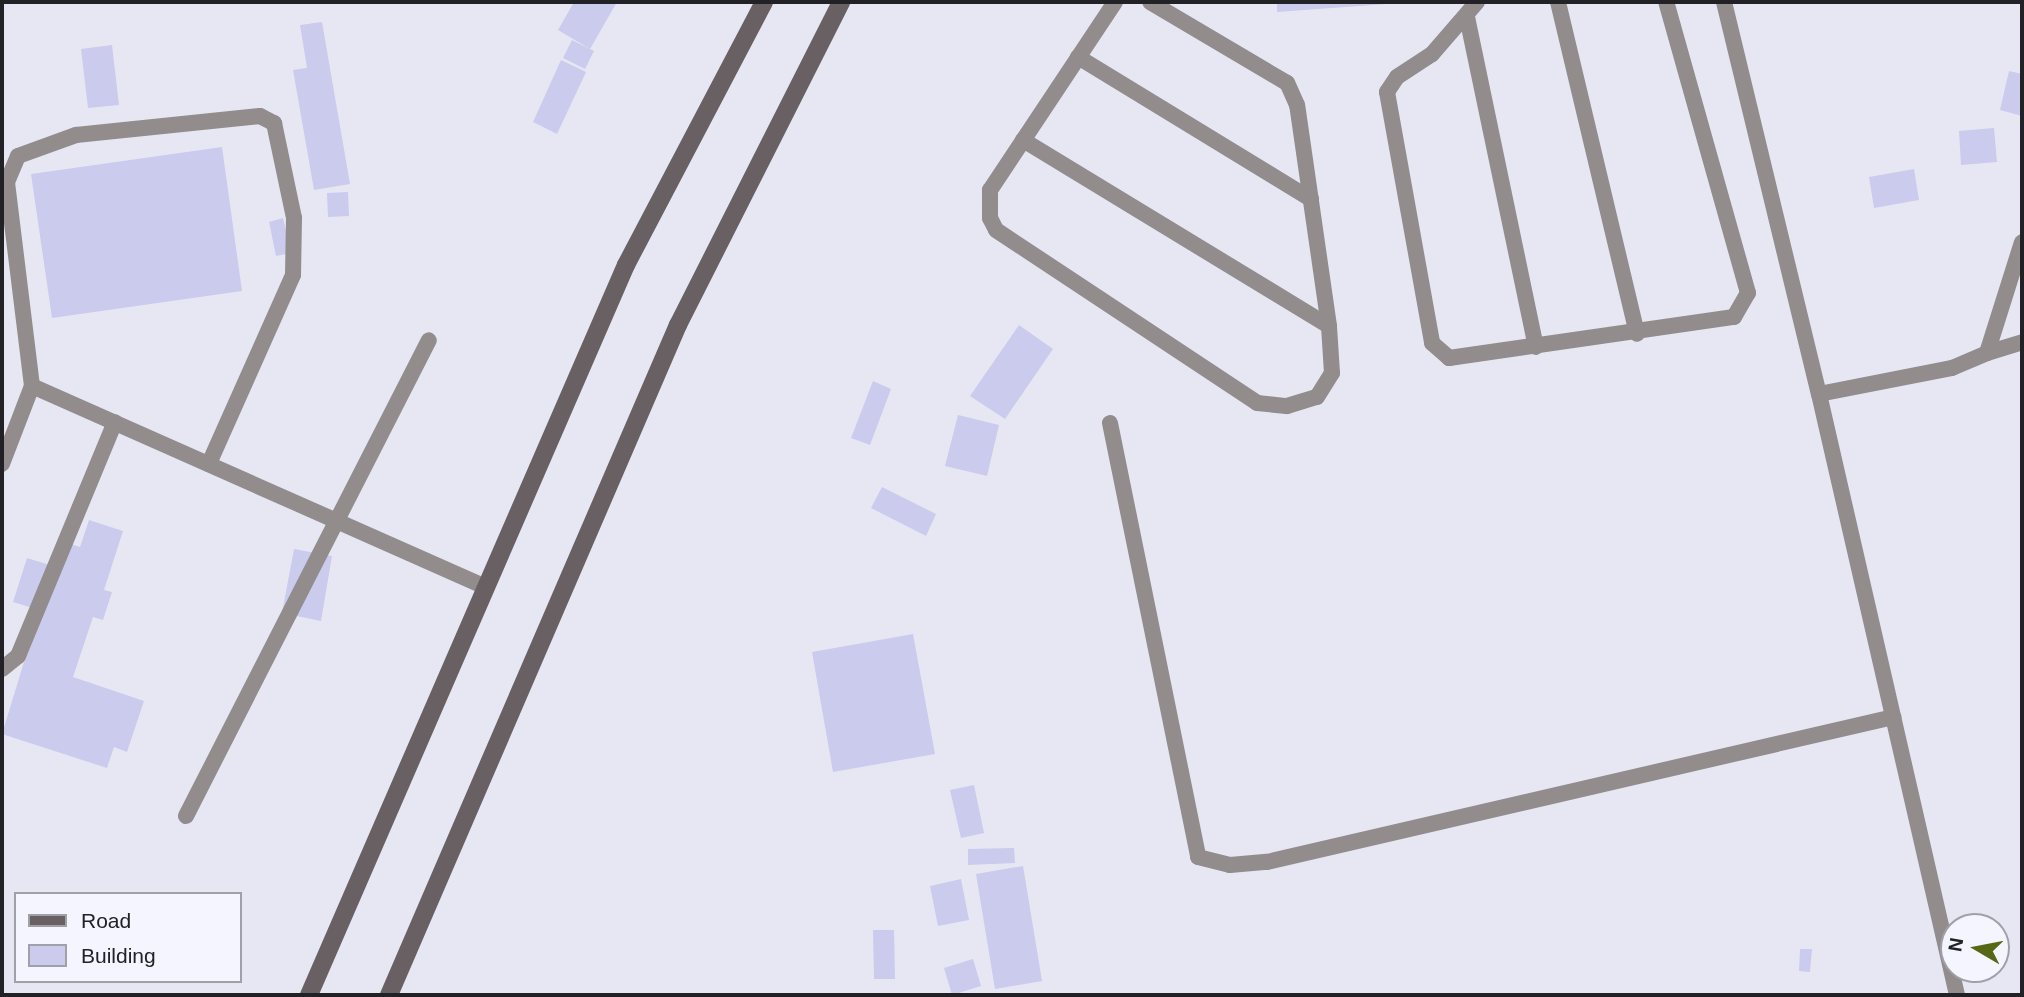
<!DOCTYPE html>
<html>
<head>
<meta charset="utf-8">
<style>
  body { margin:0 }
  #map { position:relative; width:2024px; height:997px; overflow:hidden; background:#e7e7f4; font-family:Arial,sans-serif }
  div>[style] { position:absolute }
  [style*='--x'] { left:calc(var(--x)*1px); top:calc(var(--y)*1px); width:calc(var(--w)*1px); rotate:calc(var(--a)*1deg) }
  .building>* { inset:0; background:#cacbed }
  .service>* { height:16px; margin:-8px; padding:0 8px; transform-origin:8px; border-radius:8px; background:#928c8d }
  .secondary>* { height:18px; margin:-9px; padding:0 9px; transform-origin:9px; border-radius:9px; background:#686062 }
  span { translate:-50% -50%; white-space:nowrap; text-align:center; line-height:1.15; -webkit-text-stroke:5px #f4f5ff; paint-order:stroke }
  .frame { position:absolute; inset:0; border:4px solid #212126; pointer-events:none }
  .legend { position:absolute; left:14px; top:892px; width:228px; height:91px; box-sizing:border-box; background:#f4f5ff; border:2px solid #a0a0a8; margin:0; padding:9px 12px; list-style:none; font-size:21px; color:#212126 }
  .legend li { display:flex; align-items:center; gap:14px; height:35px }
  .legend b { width:35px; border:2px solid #a0a0a8 }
  .north { position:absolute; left:1940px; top:913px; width:70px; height:70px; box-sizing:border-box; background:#f4f5ff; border:2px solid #a0a0a8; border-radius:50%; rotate:280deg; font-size:19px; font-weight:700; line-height:28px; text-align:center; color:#212126 }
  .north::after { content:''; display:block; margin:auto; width:24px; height:32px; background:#566814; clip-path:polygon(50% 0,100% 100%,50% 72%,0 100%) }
</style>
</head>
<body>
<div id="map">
  <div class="building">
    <div style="clip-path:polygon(574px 2px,617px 2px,590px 49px,558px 30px)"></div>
    <div style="clip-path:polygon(1277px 2px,1387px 2px,1387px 4px,1277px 12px)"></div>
    <div style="clip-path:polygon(322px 22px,350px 184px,314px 190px,293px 70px,307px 68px,300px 25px)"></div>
    <div style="clip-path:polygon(572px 40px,594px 51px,585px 69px,563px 58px)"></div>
    <div style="clip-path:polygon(112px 45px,119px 105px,88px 108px,81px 49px)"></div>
    <div style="clip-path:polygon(561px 60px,586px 72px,557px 134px,533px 122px)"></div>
    <div style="clip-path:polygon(2009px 71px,2022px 74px,2022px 116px,2000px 110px)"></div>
    <div style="clip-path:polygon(1994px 128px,1997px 162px,1961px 165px,1959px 131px)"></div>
    <div style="clip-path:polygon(222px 147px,242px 291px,52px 318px,31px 174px)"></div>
    <div style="clip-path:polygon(1914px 169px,1919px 200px,1874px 208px,1869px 177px)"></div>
    <div style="clip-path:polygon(348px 192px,349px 216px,328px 217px,327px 193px)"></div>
    <div style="clip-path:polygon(283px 218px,291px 253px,276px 256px,269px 222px)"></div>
    <div style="clip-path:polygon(1019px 325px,1053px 349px,1005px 419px,970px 396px)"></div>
    <div style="clip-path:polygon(873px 381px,891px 389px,870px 445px,851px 438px)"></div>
    <div style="clip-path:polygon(958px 415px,999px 425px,987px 476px,945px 466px)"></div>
    <div style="clip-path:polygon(882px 487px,936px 514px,926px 536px,871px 508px)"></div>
    <div style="clip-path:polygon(89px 520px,123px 531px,104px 590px,112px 592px,103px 620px,93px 617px,73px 677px,144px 701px,127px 752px,114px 747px,107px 768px,2px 734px,61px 541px,80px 547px)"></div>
    <div style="clip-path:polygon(294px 549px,332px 556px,321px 621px,282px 613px)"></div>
    <div style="clip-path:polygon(27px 558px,50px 565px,36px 609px,13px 602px)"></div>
    <div style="clip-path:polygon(913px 634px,935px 754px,833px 772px,812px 652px)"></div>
    <div style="clip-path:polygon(974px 785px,984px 833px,961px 838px,950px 790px)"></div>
    <div style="clip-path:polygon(1014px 848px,1015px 863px,968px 865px,968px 849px)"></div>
    <div style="clip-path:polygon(1023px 866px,1042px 981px,995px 989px,976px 874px)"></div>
    <div style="clip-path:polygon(961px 879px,969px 920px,938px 926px,930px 886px)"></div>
    <div style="clip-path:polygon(873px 930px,894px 930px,895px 979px,874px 979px)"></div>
    <div style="clip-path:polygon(1800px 949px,1812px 949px,1810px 972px,1799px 971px)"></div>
    <div style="clip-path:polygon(973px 959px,981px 986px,952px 995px,944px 968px)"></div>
  </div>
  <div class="service">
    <div style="--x:1115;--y:2;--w:226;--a:123.6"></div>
    <div style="--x:990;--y:190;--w:28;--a:90"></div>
    <div style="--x:990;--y:218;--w:13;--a:63"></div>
    <div style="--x:996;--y:230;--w:313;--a:33.5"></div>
    <div style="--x:1257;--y:403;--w:30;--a:6"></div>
    <div style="--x:1287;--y:406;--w:31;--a:-17"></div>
    <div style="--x:1317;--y:397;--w:28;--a:-58"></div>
    <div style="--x:1332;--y:373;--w:47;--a:-93.7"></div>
    <div style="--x:1329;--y:326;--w:223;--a:-98.2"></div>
    <div style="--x:1297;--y:105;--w:24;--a:-114"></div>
    <div style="--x:1287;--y:83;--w:159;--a:-149.4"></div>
    <div style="--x:1477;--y:2;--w:69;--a:130.9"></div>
    <div style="--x:1432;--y:54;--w:42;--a:146.7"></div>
    <div style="--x:1397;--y:77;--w:18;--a:124"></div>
    <div style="--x:1387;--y:92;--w:255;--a:79.8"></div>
    <div style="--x:1432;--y:343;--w:23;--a:41"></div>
    <div style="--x:1449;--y:358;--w:288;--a:-8.2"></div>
    <div style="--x:1734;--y:317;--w:28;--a:-60"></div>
    <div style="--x:1748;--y:293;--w:302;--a:-105.7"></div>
    <div style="--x:1558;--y:2;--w:341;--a:76.6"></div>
    <div style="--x:1724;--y:2;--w:403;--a:76.4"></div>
    <div style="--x:1819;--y:394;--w:136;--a:-11.1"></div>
    <div style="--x:1952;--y:368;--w:38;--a:-23"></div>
    <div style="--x:1987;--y:353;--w:116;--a:-72.5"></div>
    <div style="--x:1467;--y:17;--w:337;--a:78.2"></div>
    <div style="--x:1078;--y:57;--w:273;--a:31.4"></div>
    <div style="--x:1023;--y:140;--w:358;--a:31.3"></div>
    <div style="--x:1987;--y:353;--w:37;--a:-17"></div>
    <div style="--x:32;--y:386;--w:206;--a:-97"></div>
    <div style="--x:7;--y:182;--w:28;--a:-67"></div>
    <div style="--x:18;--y:156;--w:62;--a:-19.9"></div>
    <div style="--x:76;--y:135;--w:185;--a:-5.9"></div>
    <div style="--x:260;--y:116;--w:16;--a:27"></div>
    <div style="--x:274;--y:123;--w:97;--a:78.1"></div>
    <div style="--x:294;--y:218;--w:57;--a:91"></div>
    <div style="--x:293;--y:275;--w:207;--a:114"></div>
    <div style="--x:1819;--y:394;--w:617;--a:77.07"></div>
    <div style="--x:1110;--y:423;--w:443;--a:78.5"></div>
    <div style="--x:1198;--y:857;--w:33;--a:14"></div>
    <div style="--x:1230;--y:865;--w:37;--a:-5"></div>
    <div style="--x:1267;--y:862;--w:643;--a:-13.04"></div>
    <div style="--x:2;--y:464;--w:84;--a:-69"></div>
    <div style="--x:32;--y:386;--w:497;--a:23.9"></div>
    <div style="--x:2;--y:669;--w:21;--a:-39"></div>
    <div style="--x:18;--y:656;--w:253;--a:-67.5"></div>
    <div style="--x:186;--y:816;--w:534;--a:-62.96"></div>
  </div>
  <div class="secondary">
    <div style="--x:309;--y:995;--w:796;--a:-66.53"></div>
    <div style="--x:626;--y:265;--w:297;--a:-62.3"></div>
    <div style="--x:389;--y:995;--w:730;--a:-66.67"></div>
    <div style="--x:678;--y:325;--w:362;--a:-63.2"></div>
  </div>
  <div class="frame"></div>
  <ul class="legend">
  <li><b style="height:9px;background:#686062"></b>Road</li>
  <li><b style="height:19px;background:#cacbed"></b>Building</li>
  </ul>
  <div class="north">N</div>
</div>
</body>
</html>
